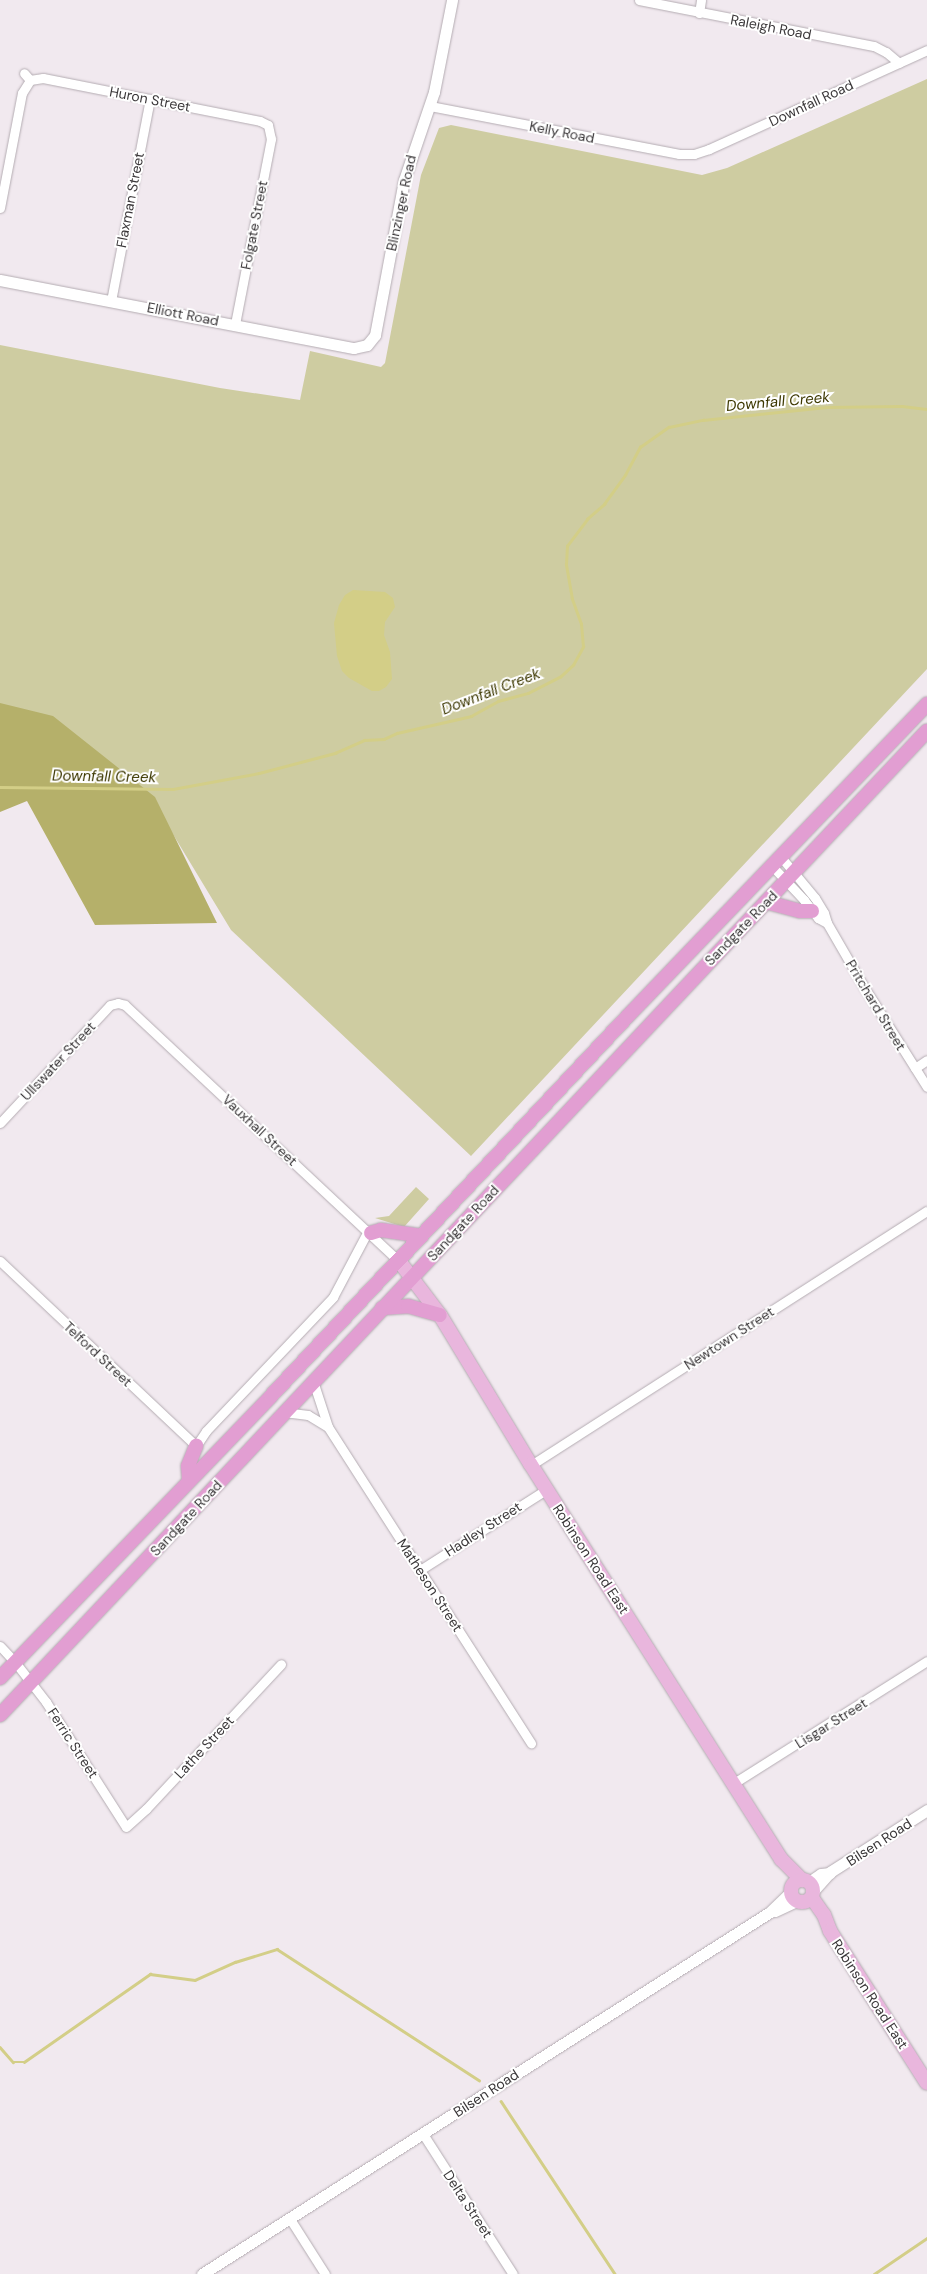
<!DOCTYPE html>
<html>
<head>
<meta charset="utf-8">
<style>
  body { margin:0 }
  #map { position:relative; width:927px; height:2274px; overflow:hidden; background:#f1e9ef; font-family:"DM Sans",sans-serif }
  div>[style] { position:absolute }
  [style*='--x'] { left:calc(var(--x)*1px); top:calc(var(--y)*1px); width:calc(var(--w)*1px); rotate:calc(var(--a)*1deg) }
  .green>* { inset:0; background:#cecca1 }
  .forest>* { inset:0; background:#b5b06a }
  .water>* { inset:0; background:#d3ce87 }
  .stream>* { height:2.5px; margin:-1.25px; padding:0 1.25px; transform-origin:1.25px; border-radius:1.25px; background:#d3ce87 }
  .roads { filter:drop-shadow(0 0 1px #b4acb2) drop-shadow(0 0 1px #b4acb2) }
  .minor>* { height:9px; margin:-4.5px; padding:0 4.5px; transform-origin:4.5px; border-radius:4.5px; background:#fff }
  .tertiary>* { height:11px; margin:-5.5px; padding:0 5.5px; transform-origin:5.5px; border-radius:5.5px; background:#fff }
  .primary>* { height:14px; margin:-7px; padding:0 7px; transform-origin:7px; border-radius:7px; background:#e9b6dd }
  .primary>.ring { margin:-7px; padding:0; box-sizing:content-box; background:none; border:14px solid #e9b6dd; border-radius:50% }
  .trunk>* { height:14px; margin:-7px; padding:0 7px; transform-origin:7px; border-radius:7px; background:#e29ed2 }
  span { translate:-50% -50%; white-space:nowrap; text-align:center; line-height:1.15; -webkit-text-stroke:4px #fff; paint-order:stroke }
  .street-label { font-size:14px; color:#3a3739 }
  .water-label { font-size:15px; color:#3d3800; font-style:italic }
</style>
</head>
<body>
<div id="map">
  <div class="green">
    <div style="clip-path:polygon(927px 79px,927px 669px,471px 1156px,231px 930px,148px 793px,0 732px,0 345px,220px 388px,300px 400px,310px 351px,381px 367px,385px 363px,421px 175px,439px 128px,451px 125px,702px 175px,727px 168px)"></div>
    <div style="clip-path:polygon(416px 1187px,429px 1199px,404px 1227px,375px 1218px,389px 1216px)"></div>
  </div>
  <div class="forest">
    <div style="clip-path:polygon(0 703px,53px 716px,155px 797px,217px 923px,95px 925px,27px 801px,0 812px)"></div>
  </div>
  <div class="water">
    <div style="clip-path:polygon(353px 590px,385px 592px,393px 598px,395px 607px,385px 622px,384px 635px,390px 652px,392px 679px,386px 687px,379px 691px,372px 691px,349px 678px,342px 671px,337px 656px,334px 623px,339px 605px,345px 595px)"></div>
  </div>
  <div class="stream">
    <div style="--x:0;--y:787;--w:173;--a:0.7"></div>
    <div style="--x:173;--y:789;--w:87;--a:-10.5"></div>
    <div style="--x:259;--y:773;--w:79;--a:-14.7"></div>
    <div style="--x:335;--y:753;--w:32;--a:-24"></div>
    <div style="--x:364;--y:740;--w:20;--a:-3"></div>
    <div style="--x:384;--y:739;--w:14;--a:-25"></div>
    <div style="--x:397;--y:733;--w:76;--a:-12.9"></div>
    <div style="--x:471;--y:716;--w:31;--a:-29"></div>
    <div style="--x:498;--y:701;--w:31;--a:-15"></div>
    <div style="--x:528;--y:693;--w:36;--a:-27"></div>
    <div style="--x:560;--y:677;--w:18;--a:-43"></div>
    <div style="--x:573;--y:665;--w:21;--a:-61"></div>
    <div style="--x:583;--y:647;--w:23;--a:-95"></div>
    <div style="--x:581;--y:624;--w:27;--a:-110"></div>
    <div style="--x:572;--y:599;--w:35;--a:-100"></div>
    <div style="--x:566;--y:565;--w:19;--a:-87"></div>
    <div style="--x:567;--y:546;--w:34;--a:-53"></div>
    <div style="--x:587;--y:519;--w:23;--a:-41"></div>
    <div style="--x:604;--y:504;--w:36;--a:-54"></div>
    <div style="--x:625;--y:475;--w:32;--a:-62"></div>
    <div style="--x:640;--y:447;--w:35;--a:-35"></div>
    <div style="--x:669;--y:427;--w:35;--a:-12"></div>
    <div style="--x:703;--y:420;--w:124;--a:-6"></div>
    <div style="--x:826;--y:407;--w:76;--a:-0.8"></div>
    <div style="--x:902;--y:406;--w:25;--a:7"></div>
    <div style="--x:0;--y:2047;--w:20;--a:49"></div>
    <div style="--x:13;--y:2062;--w:11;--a:0"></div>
    <div style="--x:24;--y:2062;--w:154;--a:-34.9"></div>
    <div style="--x:150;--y:1974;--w:45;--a:7.6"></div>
    <div style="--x:195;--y:1980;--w:44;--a:-24.2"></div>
    <div style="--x:235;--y:1962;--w:44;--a:-17.2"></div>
    <div style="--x:277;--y:1949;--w:241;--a:33"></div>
    <div style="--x:501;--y:2101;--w:207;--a:56.6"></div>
    <div style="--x:874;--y:2274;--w:64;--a:-34.2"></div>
  </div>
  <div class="roads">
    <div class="minor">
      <div style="--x:639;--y:0;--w:239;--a:11.1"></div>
      <div style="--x:874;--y:46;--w:13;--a:27"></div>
      <div style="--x:886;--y:52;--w:17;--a:40"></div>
      <div style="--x:699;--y:13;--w:13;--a:-81"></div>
      <div style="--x:30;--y:80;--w:13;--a:-9"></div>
      <div style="--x:43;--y:78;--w:221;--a:11.2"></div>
      <div style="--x:260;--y:121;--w:9;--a:27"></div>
      <div style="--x:268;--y:125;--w:14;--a:78"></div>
      <div style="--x:271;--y:139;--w:188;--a:101"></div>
      <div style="--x:430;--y:106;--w:254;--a:10.9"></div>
      <div style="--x:679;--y:154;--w:15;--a:0"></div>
      <div style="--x:694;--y:154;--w:16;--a:-18"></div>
      <div style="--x:709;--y:149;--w:239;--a:-24.4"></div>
      <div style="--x:0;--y:208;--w:117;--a:-79.2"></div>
      <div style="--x:22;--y:93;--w:15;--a:-58"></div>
      <div style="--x:30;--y:80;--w:9;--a:-131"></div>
      <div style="--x:111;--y:301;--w:206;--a:-79.1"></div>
      <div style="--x:781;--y:857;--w:53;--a:50.3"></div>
      <div style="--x:815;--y:898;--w:17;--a:59"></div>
      <div style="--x:824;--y:913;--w:10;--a:73"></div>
      <div style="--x:827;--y:923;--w:74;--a:60"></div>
      <div style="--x:864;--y:987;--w:118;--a:57.8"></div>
      <div style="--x:772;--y:866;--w:47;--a:46.7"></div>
      <div style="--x:804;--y:900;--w:23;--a:52"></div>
      <div style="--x:818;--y:918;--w:10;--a:29"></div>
      <div style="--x:915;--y:1068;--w:14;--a:-34"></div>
      <div style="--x:0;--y:1123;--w:161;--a:-47"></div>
      <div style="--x:110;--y:1005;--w:8;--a:-14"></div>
      <div style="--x:118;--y:1003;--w:7;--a:16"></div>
      <div style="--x:125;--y:1005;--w:375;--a:43.1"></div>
      <div style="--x:0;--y:1261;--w:270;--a:43.3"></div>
      <div style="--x:196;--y:1446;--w:18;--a:-56"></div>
      <div style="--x:206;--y:1431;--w:185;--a:-46.5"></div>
      <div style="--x:333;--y:1297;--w:75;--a:-62.1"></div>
      <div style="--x:313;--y:1381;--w:48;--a:71.9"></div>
      <div style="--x:328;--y:1427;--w:376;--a:57.3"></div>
      <div style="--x:284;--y:1412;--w:24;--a:7"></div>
      <div style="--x:308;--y:1415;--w:23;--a:31"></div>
      <div style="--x:531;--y:1465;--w:470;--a:-32.7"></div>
      <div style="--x:420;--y:1570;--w:151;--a:-32.5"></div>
      <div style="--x:0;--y:1646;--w:22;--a:47"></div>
      <div style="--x:15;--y:1662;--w:51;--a:52.2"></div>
      <div style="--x:46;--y:1702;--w:148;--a:57.4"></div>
      <div style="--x:126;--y:1827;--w:27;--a:-42"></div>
      <div style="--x:146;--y:1809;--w:198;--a:-47"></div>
      <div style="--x:734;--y:1783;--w:228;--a:-32.3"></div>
      <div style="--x:423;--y:2134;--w:166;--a:57.3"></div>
      <div style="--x:290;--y:2219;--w:65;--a:57.5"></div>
    </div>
    <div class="tertiary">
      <div style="--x:0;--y:280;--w:360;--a:10.9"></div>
      <div style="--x:354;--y:348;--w:13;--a:-13"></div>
      <div style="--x:367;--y:345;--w:13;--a:-51"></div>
      <div style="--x:375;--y:335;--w:158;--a:-79.4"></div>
      <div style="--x:404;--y:180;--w:93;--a:-71.2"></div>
      <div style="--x:434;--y:92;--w:94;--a:-78.9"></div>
      <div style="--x:809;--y:1882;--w:14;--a:-34"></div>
      <div style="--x:821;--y:1874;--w:9;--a:-6"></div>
      <div style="--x:814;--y:1890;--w:24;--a:-48"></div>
      <div style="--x:830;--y:1872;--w:115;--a:-32.6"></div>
      <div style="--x:775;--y:1911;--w:23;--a:-25"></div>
      <div style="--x:202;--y:2274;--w:674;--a:-32.51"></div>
      <div style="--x:770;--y:1912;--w:29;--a:-44"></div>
    </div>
    <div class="primary">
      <div style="--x:399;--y:1261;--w:68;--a:52.8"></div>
      <div style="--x:440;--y:1315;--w:175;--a:58.8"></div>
      <div style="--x:531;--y:1465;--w:467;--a:57.6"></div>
      <div style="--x:781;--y:1859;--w:30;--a:45"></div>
      <div class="ring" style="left:791px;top:1880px;width:8px;height:8px"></div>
      <div style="--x:812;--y:1898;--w:21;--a:55"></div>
      <div style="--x:824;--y:1915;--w:17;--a:69"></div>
      <div style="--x:830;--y:1931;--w:180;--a:57.5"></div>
    </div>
    <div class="trunk">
      <div style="--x:766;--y:902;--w:35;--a:15"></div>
      <div style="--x:800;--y:911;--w:12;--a:0"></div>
      <div style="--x:371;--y:1233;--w:10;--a:-17"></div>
      <div style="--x:381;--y:1230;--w:41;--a:8.3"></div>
      <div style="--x:382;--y:1308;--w:26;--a:-4"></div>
      <div style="--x:408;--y:1306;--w:33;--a:16"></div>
      <div style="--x:189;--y:1479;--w:13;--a:-94"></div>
      <div style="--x:188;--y:1466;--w:22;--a:-68"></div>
      <div style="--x:0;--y:1678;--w:391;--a:-46.1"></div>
      <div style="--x:271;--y:1396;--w:519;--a:-46.8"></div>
      <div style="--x:626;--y:1018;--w:435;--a:-46.2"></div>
      <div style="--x:0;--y:1715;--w:1352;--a:-46.71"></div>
    </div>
  </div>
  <div class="street-label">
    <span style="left:771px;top:27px;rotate:11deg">Raleigh Road</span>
    <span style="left:150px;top:99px;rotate:11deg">Huron Street</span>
    <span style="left:811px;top:103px;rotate:-25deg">Downfall Road</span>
    <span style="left:562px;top:132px;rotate:11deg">Kelly Road</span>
    <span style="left:130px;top:200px;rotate:-79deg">Flaxman Street</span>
    <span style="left:401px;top:203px;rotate:-78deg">Blinzinger Road</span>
    <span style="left:254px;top:225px;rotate:-79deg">Folgate Street</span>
    <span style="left:183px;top:314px;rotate:11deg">Elliott Road</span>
    <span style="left:741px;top:928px;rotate:-46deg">Sandgate Road</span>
    <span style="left:876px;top:1005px;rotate:59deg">Pritchard Street</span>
    <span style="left:58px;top:1061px;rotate:-47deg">Ullswater Street</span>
    <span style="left:260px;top:1130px;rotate:43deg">Vauxhall Street</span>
    <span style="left:463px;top:1223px;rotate:-47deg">Sandgate Road</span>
    <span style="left:729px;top:1338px;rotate:-33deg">Newtown Street</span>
    <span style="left:98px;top:1354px;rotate:43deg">Telford Street</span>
    <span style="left:186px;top:1518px;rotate:-47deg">Sandgate Road</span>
    <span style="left:483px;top:1529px;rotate:-33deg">Hadley Street</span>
    <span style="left:591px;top:1559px;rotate:57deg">Robinson Road East</span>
    <span style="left:430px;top:1585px;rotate:57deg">Matheson Street</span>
    <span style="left:831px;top:1723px;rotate:-32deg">Lisgar Street</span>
    <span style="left:73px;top:1743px;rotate:57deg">Ferric Street</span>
    <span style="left:204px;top:1747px;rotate:-47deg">Lathe Street</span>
    <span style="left:879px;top:1842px;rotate:-33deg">Bilsen Road</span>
    <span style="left:870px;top:1994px;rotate:57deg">Robinson Road East</span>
    <span style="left:486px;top:2093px;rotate:-33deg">Bilsen Road</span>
    <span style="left:468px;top:2204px;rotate:57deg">Delta Street</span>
  </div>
  <div class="water-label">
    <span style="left:778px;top:402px;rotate:-5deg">Downfall Creek</span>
    <span style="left:491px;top:692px;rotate:-21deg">Downfall Creek</span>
    <span style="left:104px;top:777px;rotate:1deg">Downfall Creek</span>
  </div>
</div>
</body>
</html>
